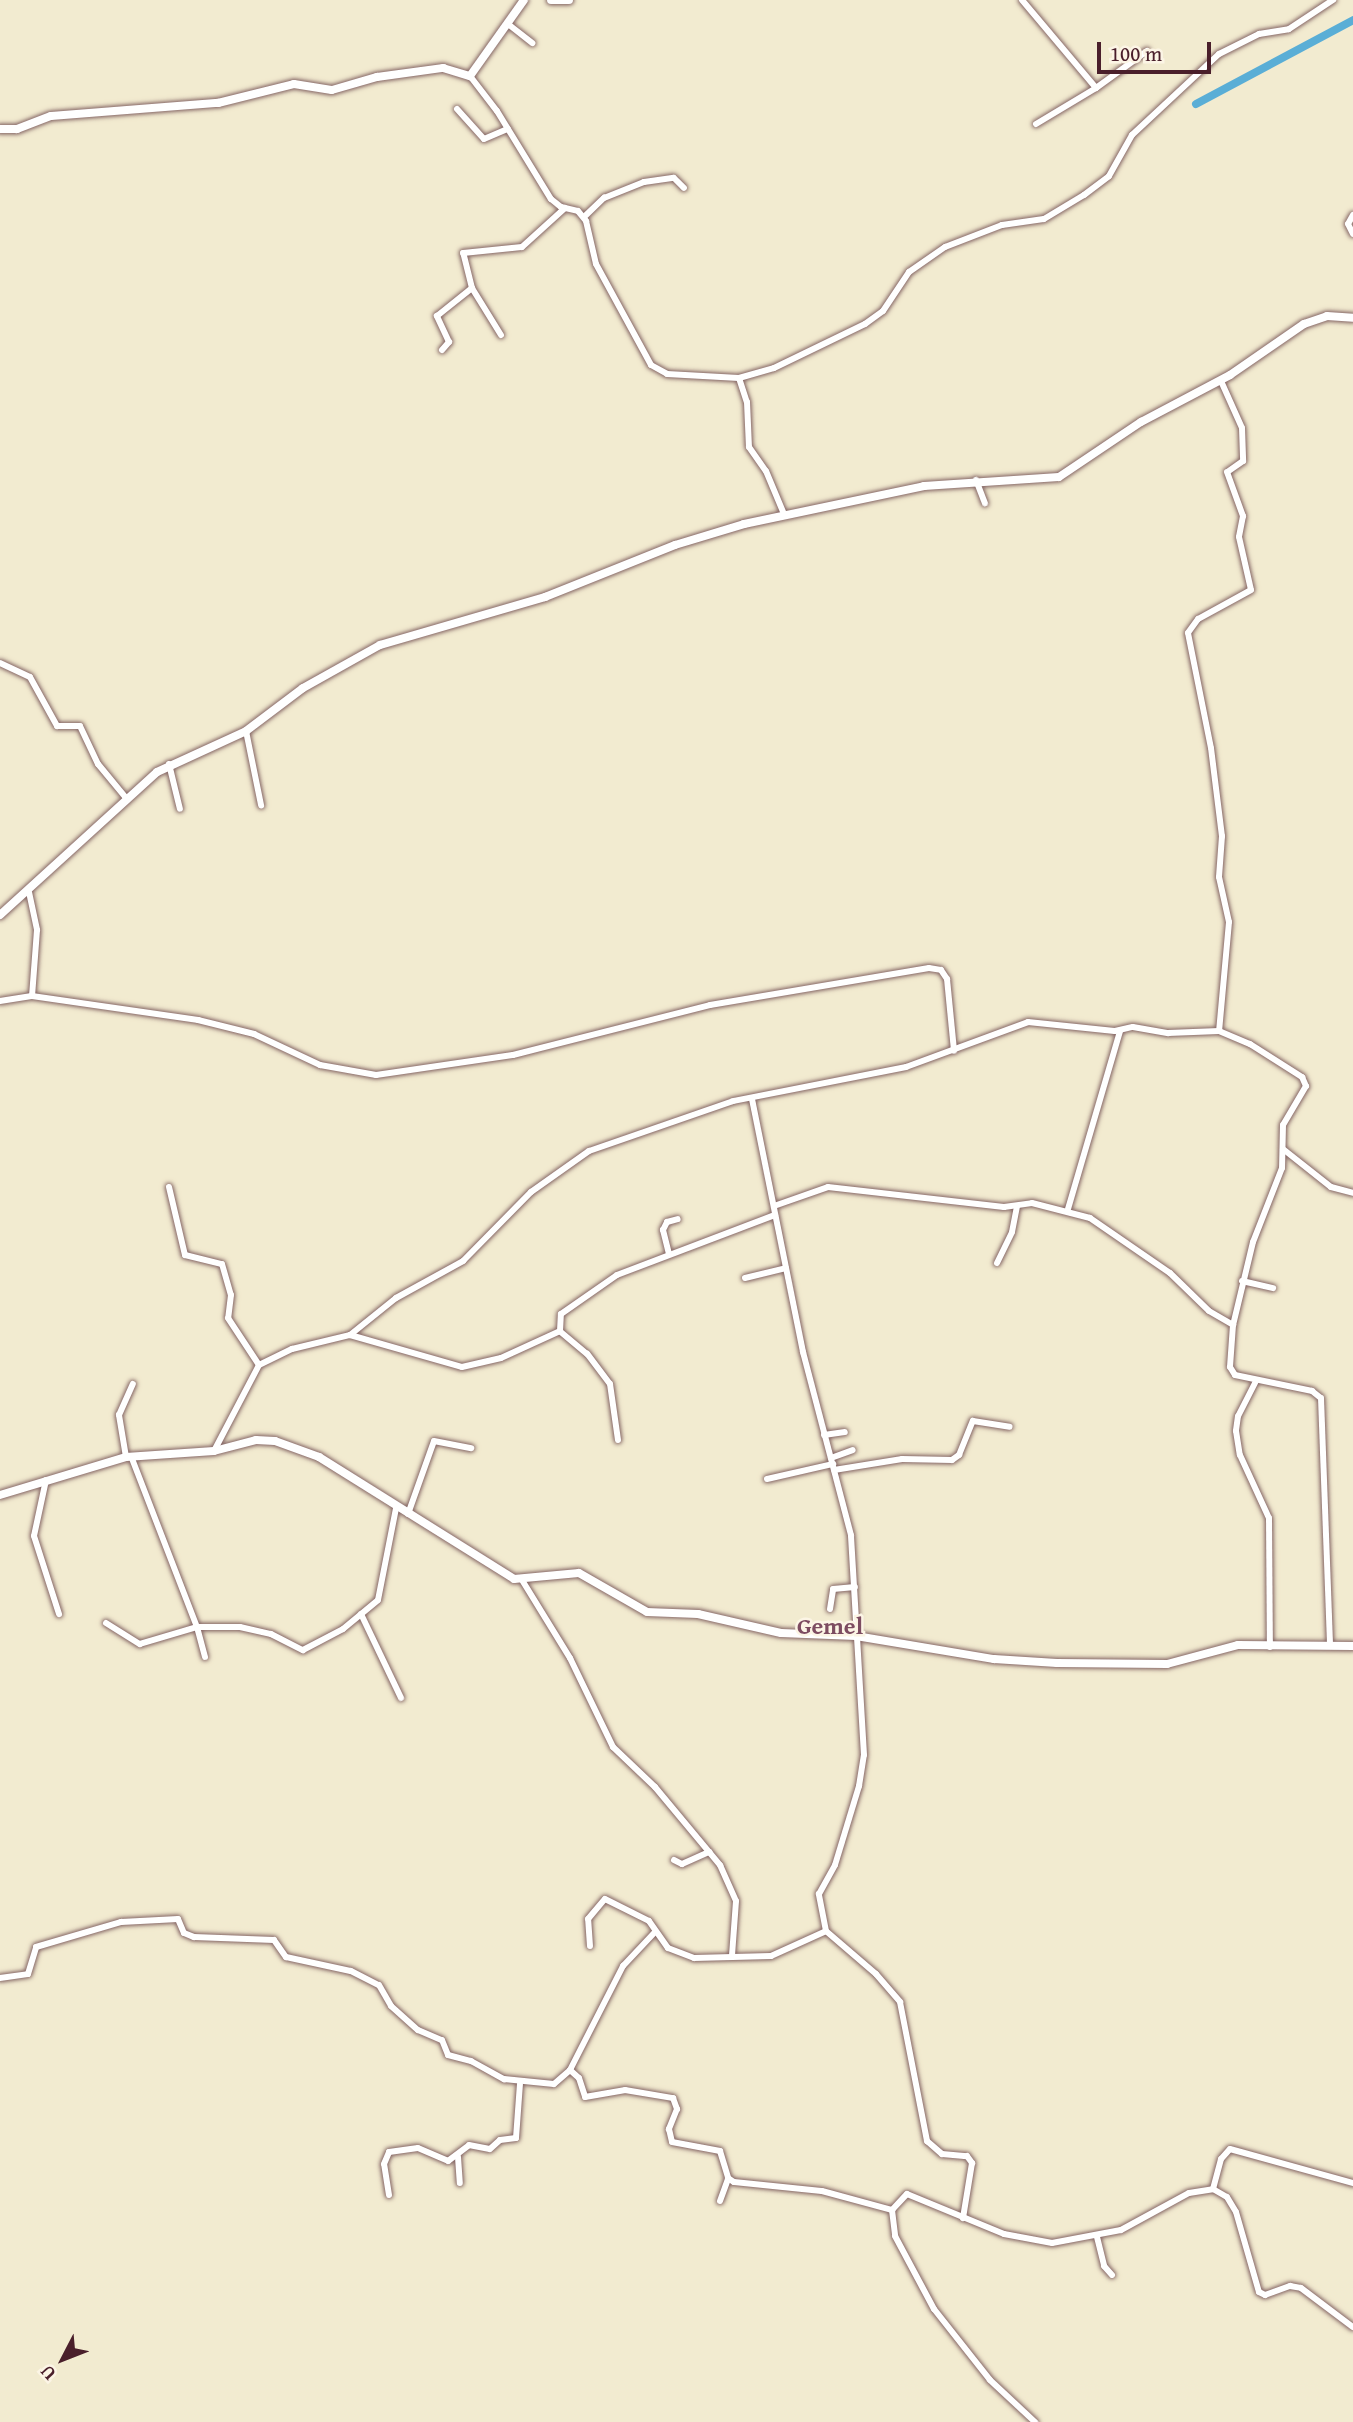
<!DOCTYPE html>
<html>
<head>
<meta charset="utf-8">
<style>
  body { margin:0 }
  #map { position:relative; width:1353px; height:2422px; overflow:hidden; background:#f2ebd0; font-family:"Gentium Book Plus",serif }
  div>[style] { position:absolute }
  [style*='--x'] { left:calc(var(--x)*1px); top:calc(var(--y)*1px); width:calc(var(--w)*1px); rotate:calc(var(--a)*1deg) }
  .canal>* { height:8px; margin:-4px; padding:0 4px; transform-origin:4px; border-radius:4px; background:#5aaed6 }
  .roads { filter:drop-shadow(0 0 2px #856665) drop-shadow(0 0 2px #856665) }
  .minor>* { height:6px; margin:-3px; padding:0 3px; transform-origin:3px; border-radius:3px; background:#fff }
  .tertiary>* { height:8px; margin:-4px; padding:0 4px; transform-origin:4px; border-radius:4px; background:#fff }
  span { translate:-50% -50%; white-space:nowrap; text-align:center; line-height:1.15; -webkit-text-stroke:5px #fcf5e5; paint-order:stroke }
  .quarter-label { font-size:24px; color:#7d4c61; font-weight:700 }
  .north { position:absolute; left:28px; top:2324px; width:70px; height:70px; -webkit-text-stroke:5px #fcf5e5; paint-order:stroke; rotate:228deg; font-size:19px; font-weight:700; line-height:28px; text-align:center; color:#4a1f2b }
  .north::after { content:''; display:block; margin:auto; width:24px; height:32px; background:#4a1f2b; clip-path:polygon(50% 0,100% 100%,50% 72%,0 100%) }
  .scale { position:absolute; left:1097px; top:42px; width:114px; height:32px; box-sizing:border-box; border:4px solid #4a1f2b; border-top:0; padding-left:9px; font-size:21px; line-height:24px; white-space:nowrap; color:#4a1f2b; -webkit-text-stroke:5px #fcf5e5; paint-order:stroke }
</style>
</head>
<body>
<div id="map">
  <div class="canal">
    <div style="--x:1196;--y:104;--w:178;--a:-28.1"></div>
  </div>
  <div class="roads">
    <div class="minor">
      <div style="--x:1022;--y:0;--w:115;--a:49.9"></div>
      <div style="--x:1096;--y:88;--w:70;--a:149"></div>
      <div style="--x:508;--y:24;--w:31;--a:38"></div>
      <div style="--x:470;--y:76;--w:44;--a:52.4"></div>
      <div style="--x:497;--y:111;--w:103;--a:58.5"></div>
      <div style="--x:551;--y:199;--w:13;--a:39"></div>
      <div style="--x:561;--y:207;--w:17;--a:13"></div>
      <div style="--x:578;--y:211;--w:13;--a:51"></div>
      <div style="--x:586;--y:221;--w:44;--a:76.9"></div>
      <div style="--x:596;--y:264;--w:115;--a:61.4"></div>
      <div style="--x:651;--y:365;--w:18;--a:29"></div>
      <div style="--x:667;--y:374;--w:72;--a:3.2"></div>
      <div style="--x:739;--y:378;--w:25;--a:72"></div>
      <div style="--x:747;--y:402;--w:45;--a:87.5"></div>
      <div style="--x:749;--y:447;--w:29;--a:55"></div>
      <div style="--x:766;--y:471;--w:47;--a:67.3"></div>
      <div style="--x:1096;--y:88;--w:63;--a:-36"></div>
      <div style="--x:457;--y:109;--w:40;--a:48"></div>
      <div style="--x:484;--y:139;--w:26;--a:-23"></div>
      <div style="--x:1353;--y:215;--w:10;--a:119"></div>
      <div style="--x:1348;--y:224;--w:11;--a:63"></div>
      <div style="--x:584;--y:217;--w:28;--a:-44"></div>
      <div style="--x:604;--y:198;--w:43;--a:-21.8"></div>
      <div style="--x:644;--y:182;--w:30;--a:-8"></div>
      <div style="--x:674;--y:178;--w:14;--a:45"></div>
      <div style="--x:501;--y:335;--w:55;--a:-121.7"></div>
      <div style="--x:472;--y:288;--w:36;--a:-104"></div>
      <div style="--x:463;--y:253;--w:59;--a:-5.8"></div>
      <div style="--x:522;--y:247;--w:58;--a:-42.2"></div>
      <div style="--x:442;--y:350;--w:11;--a:-49"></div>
      <div style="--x:449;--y:342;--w:29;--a:-115"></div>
      <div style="--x:437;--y:316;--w:45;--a:-38.7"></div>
      <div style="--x:739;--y:378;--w:36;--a:-16"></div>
      <div style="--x:774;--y:368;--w:101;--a:-25.8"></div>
      <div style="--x:865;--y:324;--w:22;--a:-36"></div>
      <div style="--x:883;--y:311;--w:47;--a:-56.3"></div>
      <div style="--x:909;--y:272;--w:44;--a:-34.8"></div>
      <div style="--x:945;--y:247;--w:61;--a:-21.1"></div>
      <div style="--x:1002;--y:225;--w:42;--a:-8.1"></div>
      <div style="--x:1044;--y:219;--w:47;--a:-31"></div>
      <div style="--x:1084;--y:195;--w:31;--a:-37"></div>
      <div style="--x:1109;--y:176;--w:47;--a:-60.7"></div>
      <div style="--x:1132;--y:135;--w:119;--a:-43"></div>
      <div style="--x:1219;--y:54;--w:45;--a:-26.6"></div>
      <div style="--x:1259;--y:34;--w:30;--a:-9"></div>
      <div style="--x:1289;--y:29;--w:53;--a:-33.4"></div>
      <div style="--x:1221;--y:381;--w:51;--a:65.9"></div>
      <div style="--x:1242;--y:428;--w:33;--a:88"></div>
      <div style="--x:1243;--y:461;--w:19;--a:145"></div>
      <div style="--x:1227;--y:472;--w:47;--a:70"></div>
      <div style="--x:1243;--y:516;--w:21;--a:101"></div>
      <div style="--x:1239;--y:537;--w:54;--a:77.2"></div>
      <div style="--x:1251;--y:590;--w:60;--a:151.3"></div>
      <div style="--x:1198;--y:619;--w:17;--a:126"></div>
      <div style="--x:1188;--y:633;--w:117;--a:78.7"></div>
      <div style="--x:1211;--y:748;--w:89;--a:82.9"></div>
      <div style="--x:1222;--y:836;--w:41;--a:94.2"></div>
      <div style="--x:1219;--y:877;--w:46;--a:77.5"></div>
      <div style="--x:1229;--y:922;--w:109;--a:95.2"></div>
      <div style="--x:1219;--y:1031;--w:34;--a:23"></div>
      <div style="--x:1250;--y:1044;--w:62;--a:32.4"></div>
      <div style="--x:1302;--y:1077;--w:10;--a:66"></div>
      <div style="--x:1306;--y:1086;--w:45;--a:120.5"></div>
      <div style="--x:1283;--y:1125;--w:43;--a:91.3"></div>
      <div style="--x:1282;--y:1168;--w:79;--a:111.4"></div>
      <div style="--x:1253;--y:1242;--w:85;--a:103.5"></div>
      <div style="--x:976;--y:480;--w:25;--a:69"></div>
      <div style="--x:0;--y:663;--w:33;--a:25"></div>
      <div style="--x:30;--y:677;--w:56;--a:61.1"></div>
      <div style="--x:57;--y:726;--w:23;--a:0"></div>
      <div style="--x:80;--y:726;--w:42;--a:64.7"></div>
      <div style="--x:98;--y:764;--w:44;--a:50.5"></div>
      <div style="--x:246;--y:731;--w:76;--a:78.5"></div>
      <div style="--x:169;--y:764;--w:46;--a:76.3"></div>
      <div style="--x:29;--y:892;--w:39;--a:78"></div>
      <div style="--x:37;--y:930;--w:66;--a:94.3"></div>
      <div style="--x:0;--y:1001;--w:32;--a:-9"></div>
      <div style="--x:32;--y:996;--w:168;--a:8.2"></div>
      <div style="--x:198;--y:1020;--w:58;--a:14"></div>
      <div style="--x:254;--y:1034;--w:73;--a:25.2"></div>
      <div style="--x:320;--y:1065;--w:57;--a:10.1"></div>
      <div style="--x:376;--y:1075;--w:138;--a:-8.3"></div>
      <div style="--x:513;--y:1055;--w:203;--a:-14.2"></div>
      <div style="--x:710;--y:1005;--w:222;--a:-9.6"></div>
      <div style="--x:929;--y:968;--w:12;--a:9"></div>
      <div style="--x:941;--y:970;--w:11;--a:56"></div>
      <div style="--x:947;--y:979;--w:72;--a:84.4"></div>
      <div style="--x:1283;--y:1149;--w:61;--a:38.4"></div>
      <div style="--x:1331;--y:1187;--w:23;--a:15"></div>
      <div style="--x:169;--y:1187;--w:70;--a:76.8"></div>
      <div style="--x:185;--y:1255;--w:38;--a:14"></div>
      <div style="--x:222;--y:1264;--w:32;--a:74"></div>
      <div style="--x:231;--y:1295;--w:23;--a:97"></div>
      <div style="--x:228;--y:1318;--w:56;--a:56.6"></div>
      <div style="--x:774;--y:1206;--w:57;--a:-19.4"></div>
      <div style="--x:828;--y:1187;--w:177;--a:6.5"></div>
      <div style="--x:1004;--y:1207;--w:28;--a:-8"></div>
      <div style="--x:1032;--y:1203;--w:60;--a:14.5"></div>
      <div style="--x:1090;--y:1218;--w:97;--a:34.5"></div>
      <div style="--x:1170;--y:1273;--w:54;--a:44.3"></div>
      <div style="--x:1209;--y:1311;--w:28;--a:30"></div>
      <div style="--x:1233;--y:1325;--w:42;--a:94.1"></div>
      <div style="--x:1230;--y:1367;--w:9;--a:58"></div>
      <div style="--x:1235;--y:1375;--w:79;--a:11.7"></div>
      <div style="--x:1312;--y:1391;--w:11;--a:38"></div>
      <div style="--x:1321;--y:1398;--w:248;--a:87.9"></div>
      <div style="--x:1068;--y:1209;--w:185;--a:-73.7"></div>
      <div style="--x:669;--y:1254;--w:25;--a:-104"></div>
      <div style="--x:663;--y:1230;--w:9;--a:-63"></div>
      <div style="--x:667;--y:1222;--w:11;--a:-15"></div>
      <div style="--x:997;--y:1263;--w:34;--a:-64"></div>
      <div style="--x:1012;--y:1232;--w:25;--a:-79"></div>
      <div style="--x:745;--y:1278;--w:42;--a:-13.7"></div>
      <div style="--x:1242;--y:1281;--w:32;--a:13"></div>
      <div style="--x:350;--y:1335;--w:116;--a:15.9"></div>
      <div style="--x:462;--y:1367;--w:40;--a:-13"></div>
      <div style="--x:501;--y:1358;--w:65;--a:-24.6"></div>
      <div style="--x:1256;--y:1381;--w:39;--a:117"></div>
      <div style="--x:1238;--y:1416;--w:15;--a:98"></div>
      <div style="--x:1236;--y:1431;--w:24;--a:81"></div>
      <div style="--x:1240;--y:1455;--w:69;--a:65.3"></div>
      <div style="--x:1269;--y:1518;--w:129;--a:89.6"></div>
      <div style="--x:824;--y:1435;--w:21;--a:-8"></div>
      <div style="--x:618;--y:1440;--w:57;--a:-98.1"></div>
      <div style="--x:610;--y:1384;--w:38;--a:-127"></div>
      <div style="--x:587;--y:1354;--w:35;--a:-140"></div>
      <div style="--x:560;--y:1331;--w:17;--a:-87"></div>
      <div style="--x:561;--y:1314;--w:68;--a:-34.9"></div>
      <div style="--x:617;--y:1275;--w:169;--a:-20.8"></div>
      <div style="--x:214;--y:1451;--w:97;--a:-62.4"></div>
      <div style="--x:259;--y:1365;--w:37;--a:-26"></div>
      <div style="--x:292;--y:1349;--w:60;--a:-13.6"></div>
      <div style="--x:350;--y:1335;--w:59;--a:-38.8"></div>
      <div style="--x:396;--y:1298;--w:77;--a:-28.9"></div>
      <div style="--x:463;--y:1261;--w:97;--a:-45.4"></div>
      <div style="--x:531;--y:1192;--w:71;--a:-35.3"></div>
      <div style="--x:589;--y:1151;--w:152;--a:-19.1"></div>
      <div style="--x:733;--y:1101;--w:176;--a:-11.1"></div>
      <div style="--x:906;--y:1067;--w:130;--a:-20.2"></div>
      <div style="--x:1028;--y:1022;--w:87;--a:5.9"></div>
      <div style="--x:1115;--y:1031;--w:18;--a:-13"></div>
      <div style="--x:1133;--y:1027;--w:36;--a:10"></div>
      <div style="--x:1168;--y:1033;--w:51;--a:-2.2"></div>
      <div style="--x:131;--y:1456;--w:183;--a:68.9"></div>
      <div style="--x:197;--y:1627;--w:43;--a:0"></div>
      <div style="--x:240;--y:1627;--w:32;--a:13"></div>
      <div style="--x:271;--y:1634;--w:36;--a:27"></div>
      <div style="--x:303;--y:1650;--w:45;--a:-27.7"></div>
      <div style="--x:343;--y:1629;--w:45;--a:-39.6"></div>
      <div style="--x:378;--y:1600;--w:94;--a:-78.9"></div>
      <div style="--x:126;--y:1457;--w:43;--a:-99.5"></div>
      <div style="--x:119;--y:1415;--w:34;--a:-66"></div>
      <div style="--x:831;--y:1458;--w:23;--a:-20"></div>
      <div style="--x:834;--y:1470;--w:69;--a:-9.2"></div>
      <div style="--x:902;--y:1459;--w:50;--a:1.1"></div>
      <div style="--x:952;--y:1460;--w:9;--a:-36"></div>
      <div style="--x:959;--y:1455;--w:37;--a:-68"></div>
      <div style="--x:973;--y:1421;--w:37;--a:9"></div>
      <div style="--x:767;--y:1479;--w:68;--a:-12.8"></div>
      <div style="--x:46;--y:1480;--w:57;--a:102.1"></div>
      <div style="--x:34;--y:1536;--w:82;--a:72.2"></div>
      <div style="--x:408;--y:1514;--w:77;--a:-70.4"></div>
      <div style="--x:434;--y:1441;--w:38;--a:11"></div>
      <div style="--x:522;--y:1580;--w:92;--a:58.4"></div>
      <div style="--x:570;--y:1658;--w:99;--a:64.2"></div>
      <div style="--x:613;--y:1747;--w:58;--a:43.6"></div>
      <div style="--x:655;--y:1787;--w:102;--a:50.2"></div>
      <div style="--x:720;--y:1865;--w:39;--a:66"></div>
      <div style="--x:736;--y:1901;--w:55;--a:94.2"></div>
      <div style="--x:830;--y:1609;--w:20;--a:-81"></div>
      <div style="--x:833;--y:1589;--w:22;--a:-5"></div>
      <div style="--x:361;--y:1614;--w:93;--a:64.5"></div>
      <div style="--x:106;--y:1623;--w:40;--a:32"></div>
      <div style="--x:140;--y:1644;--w:59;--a:-16.6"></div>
      <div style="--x:197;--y:1627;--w:31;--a:75"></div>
      <div style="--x:674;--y:1860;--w:9;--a:27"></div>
      <div style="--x:682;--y:1864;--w:30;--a:-24"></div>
      <div style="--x:826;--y:1931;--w:66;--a:40.7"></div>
      <div style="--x:876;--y:1974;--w:37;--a:49"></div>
      <div style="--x:900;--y:2002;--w:142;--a:79"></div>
      <div style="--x:927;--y:2141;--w:20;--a:41"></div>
      <div style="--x:942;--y:2154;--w:25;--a:5"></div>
      <div style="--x:967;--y:2156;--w:9;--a:54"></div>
      <div style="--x:972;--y:2163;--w:56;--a:99.3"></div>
      <div style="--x:590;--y:1946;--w:27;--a:-94"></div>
      <div style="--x:588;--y:1919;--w:26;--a:-50"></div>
      <div style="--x:605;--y:1899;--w:49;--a:26.6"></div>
      <div style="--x:649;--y:1921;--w:33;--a:55"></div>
      <div style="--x:668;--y:1948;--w:28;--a:21"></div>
      <div style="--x:694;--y:1958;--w:77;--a:-1.5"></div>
      <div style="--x:771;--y:1956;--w:60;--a:-24.4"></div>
      <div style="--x:826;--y:1931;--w:38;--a:-101"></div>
      <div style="--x:819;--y:1894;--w:33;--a:-61"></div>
      <div style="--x:835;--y:1865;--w:83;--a:-73.1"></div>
      <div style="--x:859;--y:1786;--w:31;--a:-81"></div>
      <div style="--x:864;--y:1755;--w:220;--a:-93.4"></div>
      <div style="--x:851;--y:1535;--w:189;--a:-104.7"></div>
      <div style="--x:803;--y:1352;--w:258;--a:-101.4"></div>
      <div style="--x:0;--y:1978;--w:28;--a:-8"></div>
      <div style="--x:28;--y:1974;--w:28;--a:-73"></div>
      <div style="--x:36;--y:1947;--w:89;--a:-16.4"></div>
      <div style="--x:121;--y:1922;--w:57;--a:-3"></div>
      <div style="--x:178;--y:1919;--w:15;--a:67"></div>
      <div style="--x:184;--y:1933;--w:11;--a:22"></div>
      <div style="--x:194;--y:1937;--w:80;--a:2.1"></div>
      <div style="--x:274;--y:1940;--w:21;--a:55"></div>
      <div style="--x:286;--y:1957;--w:66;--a:12.2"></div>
      <div style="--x:351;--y:1971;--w:31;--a:27"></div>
      <div style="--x:379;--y:1985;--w:24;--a:60"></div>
      <div style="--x:391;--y:2006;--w:36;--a:42"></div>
      <div style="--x:418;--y:2030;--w:26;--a:23"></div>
      <div style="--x:442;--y:2040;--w:16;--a:68"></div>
      <div style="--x:448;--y:2055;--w:24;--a:15"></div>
      <div style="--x:471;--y:2061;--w:38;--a:29"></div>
      <div style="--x:504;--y:2079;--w:50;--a:5.7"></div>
      <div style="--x:554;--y:2084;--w:21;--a:-41"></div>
      <div style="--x:570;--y:2070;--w:12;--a:42"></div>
      <div style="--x:579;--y:2078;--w:20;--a:72"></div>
      <div style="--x:585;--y:2097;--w:41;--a:-9.9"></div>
      <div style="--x:625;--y:2090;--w:49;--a:9.5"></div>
      <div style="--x:673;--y:2098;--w:12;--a:70"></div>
      <div style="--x:677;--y:2109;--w:22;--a:112"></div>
      <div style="--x:669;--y:2129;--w:13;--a:77"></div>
      <div style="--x:672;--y:2142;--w:49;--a:10.6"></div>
      <div style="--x:720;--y:2151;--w:28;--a:73"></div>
      <div style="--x:728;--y:2178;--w:7;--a:34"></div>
      <div style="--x:734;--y:2182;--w:88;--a:5.8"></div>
      <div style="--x:822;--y:2191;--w:73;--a:15.2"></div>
      <div style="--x:892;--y:2210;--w:22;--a:-47"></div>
      <div style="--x:907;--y:2194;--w:105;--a:22.4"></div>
      <div style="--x:1004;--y:2234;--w:49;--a:10.6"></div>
      <div style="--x:1052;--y:2243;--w:70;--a:-10.7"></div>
      <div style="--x:1121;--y:2230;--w:77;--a:-28.6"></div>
      <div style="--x:1189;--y:2193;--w:24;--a:-9"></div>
      <div style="--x:1213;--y:2189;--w:16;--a:30"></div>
      <div style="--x:1227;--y:2197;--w:17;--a:59"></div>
      <div style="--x:1236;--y:2212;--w:83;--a:74"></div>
      <div style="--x:1259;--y:2292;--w:7;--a:27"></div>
      <div style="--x:1265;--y:2295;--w:27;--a:-20"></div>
      <div style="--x:1290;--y:2286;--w:11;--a:10"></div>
      <div style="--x:1301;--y:2288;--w:65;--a:36.9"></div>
      <div style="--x:570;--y:2070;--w:117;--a:-63"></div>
      <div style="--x:623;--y:1966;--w:47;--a:-46.7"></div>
      <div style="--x:458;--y:2157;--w:26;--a:86"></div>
      <div style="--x:1213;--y:2189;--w:31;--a:-75"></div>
      <div style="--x:1221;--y:2159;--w:13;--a:-48"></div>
      <div style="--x:1230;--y:2149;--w:128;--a:15.5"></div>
      <div style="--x:389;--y:2195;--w:31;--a:-99"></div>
      <div style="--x:384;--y:2164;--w:13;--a:-67"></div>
      <div style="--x:389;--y:2152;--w:29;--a:-8"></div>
      <div style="--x:418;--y:2148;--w:33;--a:23"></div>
      <div style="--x:448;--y:2161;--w:26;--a:-37"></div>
      <div style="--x:469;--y:2145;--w:21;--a:11"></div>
      <div style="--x:490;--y:2149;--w:13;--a:-42"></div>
      <div style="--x:500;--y:2140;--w:16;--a:-7"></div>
      <div style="--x:516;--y:2138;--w:54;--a:-85.8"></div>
      <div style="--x:720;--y:2201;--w:23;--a:-70"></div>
      <div style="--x:892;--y:2210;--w:26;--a:83"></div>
      <div style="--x:895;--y:2236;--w:83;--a:61.9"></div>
      <div style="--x:934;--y:2309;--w:90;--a:51.7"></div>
      <div style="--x:990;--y:2380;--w:62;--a:43"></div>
      <div style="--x:1097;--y:2237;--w:30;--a:76"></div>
      <div style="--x:1104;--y:2266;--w:12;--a:48"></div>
    </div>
    <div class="tertiary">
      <div style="--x:551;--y:0;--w:18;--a:0"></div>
      <div style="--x:0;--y:129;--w:17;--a:0"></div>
      <div style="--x:17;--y:129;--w:36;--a:-21"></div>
      <div style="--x:51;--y:116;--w:168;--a:-4.5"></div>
      <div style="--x:218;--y:103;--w:78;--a:-14"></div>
      <div style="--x:294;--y:84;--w:38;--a:9"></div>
      <div style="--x:332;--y:90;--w:47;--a:-16.1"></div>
      <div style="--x:377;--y:77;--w:67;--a:-7.8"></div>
      <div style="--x:443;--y:68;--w:28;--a:17"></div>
      <div style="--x:470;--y:76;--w:93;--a:-54.6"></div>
      <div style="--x:0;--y:915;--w:212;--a:-42.3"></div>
      <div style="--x:157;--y:772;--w:98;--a:-24.7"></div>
      <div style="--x:246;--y:731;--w:71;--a:-37"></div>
      <div style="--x:303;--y:688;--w:88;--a:-29.2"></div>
      <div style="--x:380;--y:645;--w:172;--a:-16.2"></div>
      <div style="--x:545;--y:597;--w:140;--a:-21.8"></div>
      <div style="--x:675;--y:545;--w:72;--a:-16.9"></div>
      <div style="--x:744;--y:524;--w:184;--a:-11.9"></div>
      <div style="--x:924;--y:486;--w:135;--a:-3.8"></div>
      <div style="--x:1059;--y:477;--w:99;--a:-33.9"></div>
      <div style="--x:1141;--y:422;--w:101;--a:-27.8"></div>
      <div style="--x:1230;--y:375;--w:90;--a:-34.6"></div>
      <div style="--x:1304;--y:324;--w:24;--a:-19"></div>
      <div style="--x:1327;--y:316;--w:26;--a:4"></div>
      <div style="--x:0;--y:1495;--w:132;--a:-16.8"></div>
      <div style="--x:126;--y:1457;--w:88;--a:-3.9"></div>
      <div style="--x:214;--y:1451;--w:43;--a:-14.7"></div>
      <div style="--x:256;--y:1440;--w:19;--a:3"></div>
      <div style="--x:275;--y:1441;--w:47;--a:20"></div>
      <div style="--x:319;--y:1457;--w:230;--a:32"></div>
      <div style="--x:514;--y:1579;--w:65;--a:-5.3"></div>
      <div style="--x:579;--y:1573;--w:78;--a:29.8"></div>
      <div style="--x:647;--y:1612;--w:51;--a:2.2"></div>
      <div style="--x:698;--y:1614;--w:85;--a:12.9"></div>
      <div style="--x:781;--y:1633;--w:75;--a:2.3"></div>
      <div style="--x:856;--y:1636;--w:140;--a:9.5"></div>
      <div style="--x:994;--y:1659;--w:63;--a:3.6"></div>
      <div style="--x:1057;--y:1663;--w:110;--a:0.5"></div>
      <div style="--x:1167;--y:1664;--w:73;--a:-15"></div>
      <div style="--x:1238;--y:1645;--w:115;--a:0.5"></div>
    </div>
  </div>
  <div class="quarter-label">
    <span style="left:830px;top:1626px">Gemel</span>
  </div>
  <div class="north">U</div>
  <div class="scale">100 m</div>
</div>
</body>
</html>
